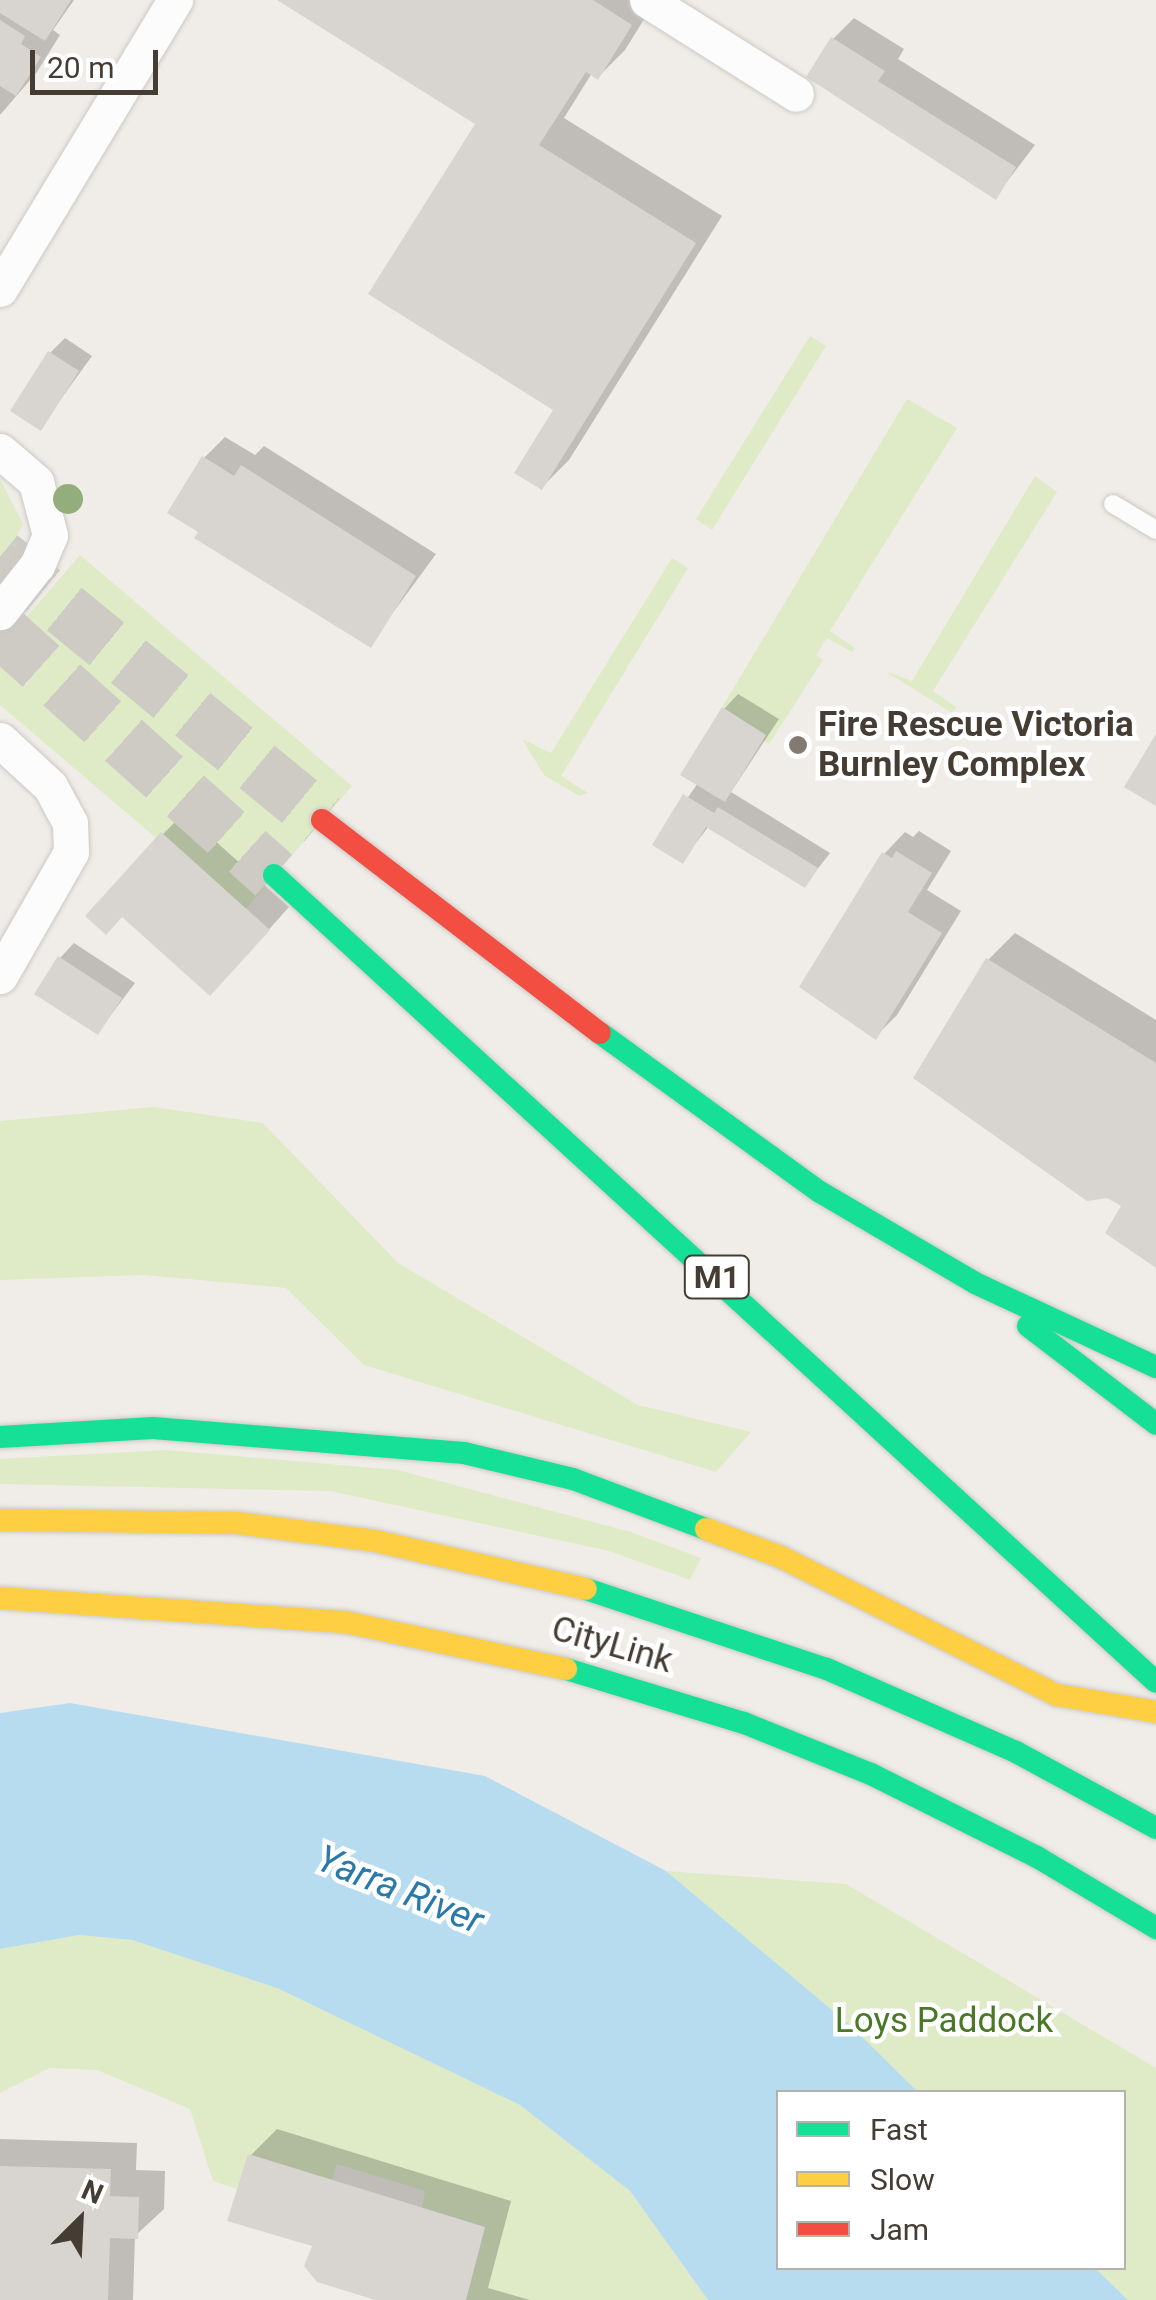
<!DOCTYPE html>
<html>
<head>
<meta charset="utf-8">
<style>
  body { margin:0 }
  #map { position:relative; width:1156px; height:2300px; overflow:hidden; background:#f0ede8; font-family:Roboto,sans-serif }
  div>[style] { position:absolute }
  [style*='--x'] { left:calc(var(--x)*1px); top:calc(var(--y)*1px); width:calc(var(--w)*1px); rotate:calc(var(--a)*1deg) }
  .green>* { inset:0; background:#deebc6 }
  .water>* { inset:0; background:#b7dcef }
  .shadow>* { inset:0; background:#0003 }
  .building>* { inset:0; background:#d8d4cf }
  .highway-tunnel>* { height:55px; margin-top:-27.5px; transform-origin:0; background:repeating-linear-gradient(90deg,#cecac4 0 55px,transparent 0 83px) }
  .roads { filter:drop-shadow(0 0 2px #ccc9c4) drop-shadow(0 0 2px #ccc9c4) }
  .lane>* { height:18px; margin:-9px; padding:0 9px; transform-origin:9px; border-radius:9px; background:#fdfcfc }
  .street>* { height:35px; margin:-17.5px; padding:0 17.5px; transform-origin:17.5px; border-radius:17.5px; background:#fdfcfc }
  .fast>* { height:22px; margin:-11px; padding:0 11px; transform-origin:11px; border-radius:11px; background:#16e098 }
  .slow>* { height:22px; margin:-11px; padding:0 11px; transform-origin:11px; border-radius:11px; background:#ffcf43 }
  .jam>* { height:22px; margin:-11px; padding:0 11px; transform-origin:11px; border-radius:11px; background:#f24e42 }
  .trees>* { width:30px; height:30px; margin:-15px; border-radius:50%; background:#94ad7d }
  .dots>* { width:28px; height:28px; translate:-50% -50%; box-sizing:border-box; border:5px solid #fff; border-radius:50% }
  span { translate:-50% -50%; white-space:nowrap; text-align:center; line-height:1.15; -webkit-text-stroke:9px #fff; paint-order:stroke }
  .shield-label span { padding:2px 8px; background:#fff; border:2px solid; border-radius:8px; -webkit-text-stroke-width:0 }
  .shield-label { font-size:32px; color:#453d34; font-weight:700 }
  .poi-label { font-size:35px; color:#453d34; font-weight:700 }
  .left { translate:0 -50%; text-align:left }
  .street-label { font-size:35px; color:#453d34 }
  .park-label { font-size:35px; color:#497826 }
  .water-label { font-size:38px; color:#297aab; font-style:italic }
  .legend { position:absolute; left:776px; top:2090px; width:350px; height:180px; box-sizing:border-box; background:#fff; border:2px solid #b5b1ae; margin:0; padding:12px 18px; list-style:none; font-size:30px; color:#453d34 }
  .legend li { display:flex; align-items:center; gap:20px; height:50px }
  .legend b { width:50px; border:2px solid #b5b1ae }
  .north { position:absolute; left:30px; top:2170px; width:100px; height:100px; -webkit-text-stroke:8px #fff; paint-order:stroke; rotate:24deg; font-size:28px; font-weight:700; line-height:40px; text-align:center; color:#453d34 }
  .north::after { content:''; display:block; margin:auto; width:35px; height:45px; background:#453d34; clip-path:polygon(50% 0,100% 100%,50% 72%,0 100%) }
  .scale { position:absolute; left:30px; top:50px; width:128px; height:45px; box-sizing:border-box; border:5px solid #453d34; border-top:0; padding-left:12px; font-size:30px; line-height:35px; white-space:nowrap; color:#453d34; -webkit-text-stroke:8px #fff; paint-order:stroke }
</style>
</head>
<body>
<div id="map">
  <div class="green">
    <div style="clip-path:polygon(810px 336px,826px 346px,712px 530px,696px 519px)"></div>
    <div style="clip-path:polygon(907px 399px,957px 428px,830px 631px,855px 648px,852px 652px,827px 638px,816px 655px,823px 660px,769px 744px,718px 714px)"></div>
    <div style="clip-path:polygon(1035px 476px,1057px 492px,933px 691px,956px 707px,952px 713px,885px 671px,912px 681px)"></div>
    <div style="clip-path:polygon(0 479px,23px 524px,0 568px)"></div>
    <div style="clip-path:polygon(80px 555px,352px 786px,243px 912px,0 705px,0 648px)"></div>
    <div style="clip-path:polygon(672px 558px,688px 568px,561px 776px,588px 793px,579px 796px,544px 775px,522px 739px,551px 753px)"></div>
    <div style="clip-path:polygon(154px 1107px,263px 1123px,398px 1263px,638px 1405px,751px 1432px,716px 1472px,364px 1365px,286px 1288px,144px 1275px,0 1280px,0 1121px)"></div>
    <div style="clip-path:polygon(166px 1450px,398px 1470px,631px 1532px,701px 1558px,690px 1580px,609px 1551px,330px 1491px,0 1484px,0 1459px)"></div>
    <div style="clip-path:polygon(666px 1871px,846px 1884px,1156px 2068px,1156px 2300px,1128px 2300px,1095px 2268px,1124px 2268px,1124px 2092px,918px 2092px,850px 2025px)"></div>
    <div style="clip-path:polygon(79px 1935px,132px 1940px,277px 1988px,520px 2105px,630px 2191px,708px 2300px,466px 2300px,485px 2228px,422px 2208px,425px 2191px,337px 2164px,332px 2180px,248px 2155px,237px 2189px,213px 2181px,190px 2109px,97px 2070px,50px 2068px,0 2093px,0 1949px)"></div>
  </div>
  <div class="water">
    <div style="clip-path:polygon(70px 1703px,485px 1776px,666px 1871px,850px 2025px,918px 2092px,778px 2092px,778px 2268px,1095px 2268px,1128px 2300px,708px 2300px,630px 2191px,520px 2105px,277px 1988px,132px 1940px,79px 1935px,0 1949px,0 1713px)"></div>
  </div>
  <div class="shadow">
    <div style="clip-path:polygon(0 0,74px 0,53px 30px,60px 35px,37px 72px,0 115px)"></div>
    <div style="clip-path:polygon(282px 0,656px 0,625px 50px,598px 77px,592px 73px,564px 118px,722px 216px,569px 460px,542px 487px,557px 409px,478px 123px)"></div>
    <div style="clip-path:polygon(854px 18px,904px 49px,898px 59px,1035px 145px,996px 196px,833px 39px)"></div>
    <div style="clip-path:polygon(65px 338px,92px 356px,40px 428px,50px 353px)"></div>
    <div style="clip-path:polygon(225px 437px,255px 455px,264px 446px,436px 554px,370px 644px,204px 458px)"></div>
    <div style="clip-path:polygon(738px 694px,779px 719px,731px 792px,830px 853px,805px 885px,709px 826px,682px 861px,655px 844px,698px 783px,724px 709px)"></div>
    <div style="clip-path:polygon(184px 813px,289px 907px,231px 972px,163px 834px)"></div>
    <div style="clip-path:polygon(919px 831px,951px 851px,927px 890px,961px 911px,897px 1015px,876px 1036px,884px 854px,905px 832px,913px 837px)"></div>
    <div style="clip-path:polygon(1015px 933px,1156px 1020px,1156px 1265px,988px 960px)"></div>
    <div style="clip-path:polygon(74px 943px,135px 983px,98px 1032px,60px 958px)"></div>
    <div style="clip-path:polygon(277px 2129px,511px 2201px,488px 2288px,530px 2300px,384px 2300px,315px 2244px,250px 2156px)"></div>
    <div style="clip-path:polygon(0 2139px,137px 2143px,136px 2170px,165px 2171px,164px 2209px,135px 2236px,133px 2300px,0 2300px)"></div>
  </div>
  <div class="building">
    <div style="clip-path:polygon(0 0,71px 0,45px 41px,0 13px)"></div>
    <div style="clip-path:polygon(277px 0,593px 0,632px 25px,598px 80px,586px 72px,539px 145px,696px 243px,542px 490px,514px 473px,553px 410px,368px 294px,475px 124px)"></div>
    <div style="clip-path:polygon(0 20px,25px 36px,21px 44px,41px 57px,16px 96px,0 86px)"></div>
    <div style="clip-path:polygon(831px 37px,885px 71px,878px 81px,1016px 167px,996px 200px,806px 77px)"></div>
    <div style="clip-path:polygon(48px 351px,79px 371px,41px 431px,10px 411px)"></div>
    <div style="clip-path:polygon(202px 456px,234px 476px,241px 465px,416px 576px,371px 648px,194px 538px,198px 532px,167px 513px)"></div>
    <div style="clip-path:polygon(722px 707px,766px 735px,725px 802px,680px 775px)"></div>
    <div style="clip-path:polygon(1156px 734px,1156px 806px,1124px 787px)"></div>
    <div style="clip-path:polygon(683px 794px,714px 813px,718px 807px,818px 868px,805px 888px,706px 827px,683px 864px,652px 845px)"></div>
    <div style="clip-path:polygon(161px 832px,270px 930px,210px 996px,122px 917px,106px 935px,85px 916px)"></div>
    <div style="clip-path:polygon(896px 851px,932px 873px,908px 912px,942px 933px,876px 1040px,799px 987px,882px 852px,892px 858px)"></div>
    <div style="clip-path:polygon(58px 956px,122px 998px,98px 1035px,34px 994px)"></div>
    <div style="clip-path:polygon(986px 958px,1156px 1063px,1156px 1268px,1105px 1233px,1121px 1206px,1107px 1198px,1087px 1201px,913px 1078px)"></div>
    <div style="clip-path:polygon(248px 2154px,485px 2227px,466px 2300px,375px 2300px,317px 2282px,304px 2266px,312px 2246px,227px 2221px)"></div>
    <div style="clip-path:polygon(0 2166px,111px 2169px,110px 2196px,139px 2197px,138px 2239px,110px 2238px,108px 2300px,0 2300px)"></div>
  </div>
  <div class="highway-tunnel">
    <div style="--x:0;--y:556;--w:416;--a:39.3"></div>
    <div style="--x:0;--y:629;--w:368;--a:41.9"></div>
  </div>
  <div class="roads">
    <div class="lane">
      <div style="--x:1113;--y:504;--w:50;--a:31.2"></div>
    </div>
    <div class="street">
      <div style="--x:647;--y:0;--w:176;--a:32.2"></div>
      <div style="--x:0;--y:289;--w:338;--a:-58.8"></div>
      <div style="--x:0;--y:451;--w:48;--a:40.7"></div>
      <div style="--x:36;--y:482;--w:55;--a:75.2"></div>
      <div style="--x:50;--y:535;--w:33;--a:113"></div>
      <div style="--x:37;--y:565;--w:60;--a:128.2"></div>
      <div style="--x:0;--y:740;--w:68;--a:42.6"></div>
      <div style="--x:50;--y:786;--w:42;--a:61.6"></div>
      <div style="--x:70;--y:823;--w:29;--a:88"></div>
      <div style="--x:71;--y:852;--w:143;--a:119.8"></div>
    </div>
    <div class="fast">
      <div style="--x:274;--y:875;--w:1195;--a:42.46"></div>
      <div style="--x:600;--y:1033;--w:271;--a:35.9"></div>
      <div style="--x:820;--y:1192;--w:180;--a:30.4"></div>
      <div style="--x:975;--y:1283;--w:200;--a:24.9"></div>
      <div style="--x:1028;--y:1326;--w:161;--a:37.4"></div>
      <div style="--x:0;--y:1437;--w:153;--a:-3.4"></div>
      <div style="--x:153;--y:1428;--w:312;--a:4.6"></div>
      <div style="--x:464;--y:1453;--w:112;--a:13.4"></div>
      <div style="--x:573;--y:1479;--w:142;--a:20.6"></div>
      <div style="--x:586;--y:1589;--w:254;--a:18.4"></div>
      <div style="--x:827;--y:1669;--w:206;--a:23.7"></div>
      <div style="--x:1016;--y:1752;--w:159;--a:28.5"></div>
      <div style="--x:566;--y:1669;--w:186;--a:16.9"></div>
      <div style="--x:744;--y:1723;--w:137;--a:21.9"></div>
      <div style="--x:871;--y:1774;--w:186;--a:26.6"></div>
      <div style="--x:1037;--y:1857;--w:139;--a:30.8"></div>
    </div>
    <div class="slow">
      <div style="--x:0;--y:1520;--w:237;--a:0.7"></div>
      <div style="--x:237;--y:1523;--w:139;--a:7.4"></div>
      <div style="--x:375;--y:1541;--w:216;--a:12.8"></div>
      <div style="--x:706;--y:1529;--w:80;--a:20.5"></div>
      <div style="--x:781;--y:1557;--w:309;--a:26.6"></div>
      <div style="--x:1057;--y:1695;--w:100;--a:9.7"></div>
      <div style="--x:0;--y:1598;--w:346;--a:4"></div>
      <div style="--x:345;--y:1622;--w:226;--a:12"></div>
    </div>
    <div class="jam">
      <div style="--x:322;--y:820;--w:350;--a:37.5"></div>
    </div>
  </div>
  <div class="trees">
    <div style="left:68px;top:499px"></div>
  </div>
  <div class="dots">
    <div style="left:798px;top:745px;background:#817b73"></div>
  </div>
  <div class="shield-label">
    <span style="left:717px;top:1277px">M1</span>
  </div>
  <div class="poi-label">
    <span class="left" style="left:818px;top:745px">Fire Rescue Victoria<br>Burnley Complex</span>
  </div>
  <div class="street-label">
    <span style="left:612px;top:1645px;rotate:16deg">CityLink</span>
  </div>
  <div class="park-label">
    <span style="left:944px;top:2021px">Loys Paddock</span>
  </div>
  <div class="water-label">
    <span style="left:400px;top:1890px;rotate:22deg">Yarra River</span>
  </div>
  <ul class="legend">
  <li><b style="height:12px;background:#16e098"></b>Fast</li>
  <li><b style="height:12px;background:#ffcf43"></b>Slow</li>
  <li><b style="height:12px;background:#f24e42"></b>Jam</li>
  </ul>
  <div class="north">N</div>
  <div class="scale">20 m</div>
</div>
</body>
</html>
